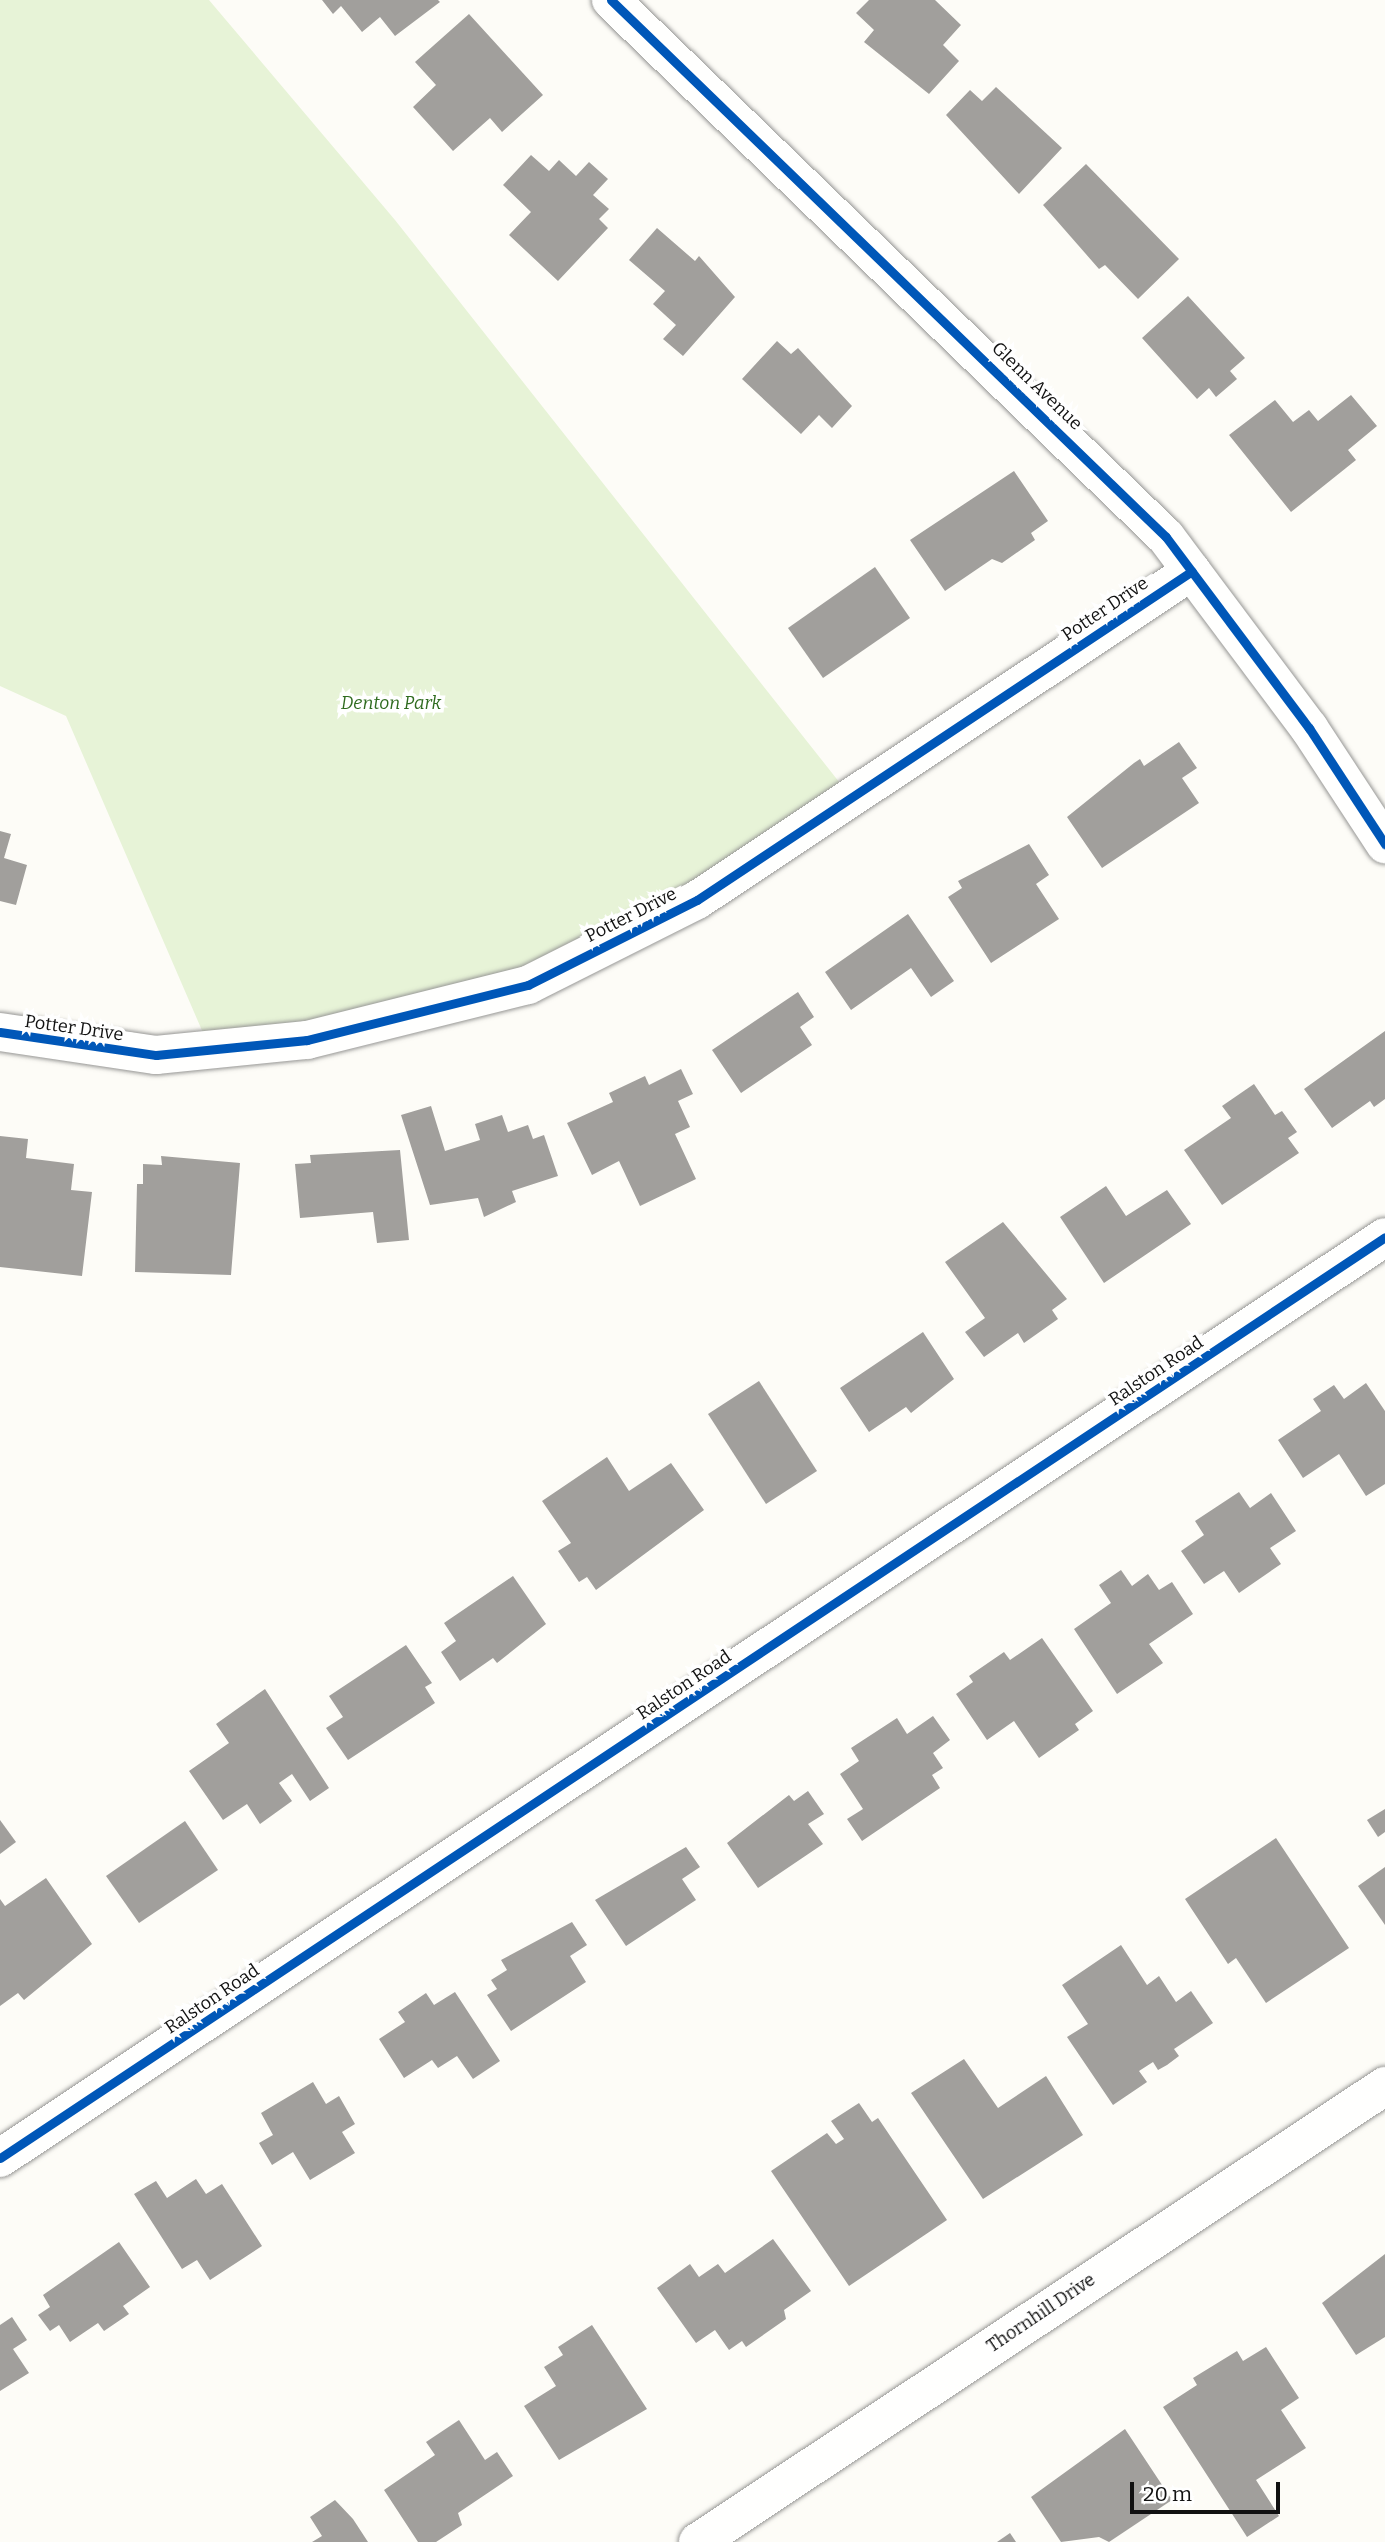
<!DOCTYPE html>
<html>
<head>
<meta charset="utf-8">
<style>
  body { margin:0 }
  #map { position:relative; width:1385px; height:2542px; overflow:hidden; background:#fdfcf7; font-family:Bitter,serif }
  div>[style] { position:absolute }
  [style*='--x'] { left:calc(var(--x)*1px); top:calc(var(--y)*1px); width:calc(var(--w)*1px); rotate:calc(var(--a)*1deg) }
  .green>* { inset:0; background:#e7f3d7 }
  .building>* { inset:0; background:#a19f9c }
  .roads { filter:drop-shadow(0 0 2px #979795) drop-shadow(0 0 2px #979795) }
  .minor>* { height:38px; margin:-19px; padding:0 19px; transform-origin:19px; border-radius:19px; background:#fffffe }
  .cycleway>* { height:9px; margin:-4.5px; padding:0 4.5px; transform-origin:4.5px; border-radius:4.5px; background:#0057b8 }
  span { translate:-50% -50%; white-space:nowrap; text-align:center; line-height:1.15; -webkit-text-stroke:7px #fff; paint-order:stroke }
  .street-label { font-size:18px; color:#111 }
  .park-label { font-size:18px; color:#2f6b1f; font-style:italic }
  .scale { position:absolute; left:1130px; top:2482px; width:150px; height:32px; box-sizing:border-box; border:4px solid #111; border-top:0; padding-left:9px; font-size:21px; line-height:24px; white-space:nowrap; color:#111; -webkit-text-stroke:5px #fff; paint-order:stroke }
</style>
</head>
<body>
<div id="map">
  <div class="green">
    <div style="clip-path:polygon(0 0,209px 0,395px 220px,851px 797px,528px 985px,210px 1049px,66px 716px,0 686px)"></div>
  </div>
  <div class="building">
    <div style="clip-path:polygon(322px 0,438px 0,440px 2px,395px 36px,380px 17px,362px 32px,341px 6px,333px 14px)"></div>
    <div style="clip-path:polygon(869px 0,935px 0,961px 25px,943px 45px,959px 61px,929px 94px,864px 42px,874px 30px,856px 13px)"></div>
    <div style="clip-path:polygon(469px 14px,543px 95px,502px 132px,490px 118px,453px 151px,413px 107px,436px 85px,415px 62px)"></div>
    <div style="clip-path:polygon(996px 87px,1062px 148px,1019px 194px,946px 115px,970px 90px,982px 101px)"></div>
    <div style="clip-path:polygon(531px 155px,549px 171px,559px 160px,576px 176px,589px 162px,608px 179px,593px 195px,609px 209px,599px 219px,608px 228px,558px 281px,509px 235px,531px 212px,503px 185px)"></div>
    <div style="clip-path:polygon(1086px 164px,1179px 259px,1138px 299px,1105px 265px,1099px 269px,1043px 205px)"></div>
    <div style="clip-path:polygon(657px 228px,695px 261px,699px 256px,735px 297px,683px 356px,663px 339px,676px 325px,653px 304px,665px 291px,629px 260px)"></div>
    <div style="clip-path:polygon(1188px 296px,1245px 358px,1230px 371px,1237px 379px,1216px 397px,1209px 388px,1197px 399px,1142px 338px)"></div>
    <div style="clip-path:polygon(777px 341px,791px 354px,798px 348px,852px 406px,832px 428px,819px 415px,801px 434px,742px 379px)"></div>
    <div style="clip-path:polygon(1351px 395px,1377px 426px,1348px 450px,1356px 460px,1291px 512px,1229px 435px,1275px 400px,1293px 422px,1309px 410px,1318px 421px)"></div>
    <div style="clip-path:polygon(1014px 471px,1048px 521px,1031px 533px,1035px 540px,1002px 563px,992px 559px,945px 591px,910px 540px)"></div>
    <div style="clip-path:polygon(875px 567px,910px 618px,823px 678px,788px 628px)"></div>
    <div style="clip-path:polygon(1179px 742px,1197px 768px,1182px 778px,1199px 803px,1102px 868px,1067px 817px,1134px 763px,1140px 759px,1144px 766px)"></div>
    <div style="clip-path:polygon(0 831px,11px 834px,4px 858px,27px 865px,16px 905px,0 901px)"></div>
    <div style="clip-path:polygon(1029px 844px,1049px 875px,1036px 884px,1059px 919px,991px 963px,948px 897px,962px 888px,958px 881px)"></div>
    <div style="clip-path:polygon(908px 914px,954px 981px,931px 997px,911px 968px,851px 1010px,825px 972px)"></div>
    <div style="clip-path:polygon(798px 992px,814px 1017px,800px 1027px,812px 1045px,741px 1093px,712px 1050px)"></div>
    <div style="clip-path:polygon(1385px 1031px,1385px 1099px,1374px 1107px,1370px 1101px,1332px 1128px,1304px 1089px)"></div>
    <div style="clip-path:polygon(681px 1069px,693px 1094px,678px 1101px,690px 1127px,675px 1134px,696px 1179px,640px 1206px,619px 1161px,592px 1175px,567px 1123px,613px 1102px,609px 1093px,645px 1076px,649px 1085px)"></div>
    <div style="clip-path:polygon(1254px 1084px,1275px 1115px,1282px 1111px,1297px 1132px,1288px 1138px,1299px 1153px,1222px 1205px,1184px 1150px,1231px 1118px,1222px 1106px)"></div>
    <div style="clip-path:polygon(431px 1106px,445px 1151px,480px 1140px,475px 1124px,502px 1115px,508px 1132px,528px 1125px,533px 1139px,544px 1135px,558px 1176px,512px 1191px,516px 1202px,484px 1217px,478px 1198px,430px 1205px,401px 1115px)"></div>
    <div style="clip-path:polygon(0 1136px,28px 1139px,26px 1158px,74px 1164px,71px 1190px,92px 1192px,82px 1276px,0 1267px)"></div>
    <div style="clip-path:polygon(400px 1150px,409px 1240px,377px 1243px,373px 1212px,300px 1218px,295px 1164px,311px 1163px,310px 1155px)"></div>
    <div style="clip-path:polygon(161px 1156px,240px 1163px,231px 1275px,135px 1272px,137px 1184px,143px 1184px,143px 1164px,162px 1165px)"></div>
    <div style="clip-path:polygon(1106px 1186px,1126px 1216px,1167px 1190px,1191px 1224px,1104px 1283px,1060px 1217px)"></div>
    <div style="clip-path:polygon(1003px 1222px,1067px 1299px,1052px 1310px,1058px 1319px,1024px 1343px,1018px 1333px,984px 1357px,965px 1332px,985px 1318px,945px 1262px)"></div>
    <div style="clip-path:polygon(923px 1332px,954px 1379px,911px 1413px,906px 1407px,869px 1432px,840px 1388px)"></div>
    <div style="clip-path:polygon(759px 1381px,817px 1471px,766px 1504px,708px 1414px)"></div>
    <div style="clip-path:polygon(1366px 1383px,1385px 1411px,1385px 1484px,1366px 1496px,1339px 1454px,1303px 1478px,1278px 1440px,1321px 1411px,1313px 1399px,1334px 1385px,1344px 1399px)"></div>
    <div style="clip-path:polygon(607px 1457px,629px 1491px,671px 1463px,704px 1510px,596px 1590px,587px 1577px,579px 1582px,558px 1551px,571px 1543px,542px 1501px)"></div>
    <div style="clip-path:polygon(1239px 1492px,1250px 1508px,1271px 1493px,1296px 1531px,1270px 1548px,1281px 1564px,1239px 1593px,1224px 1571px,1204px 1584px,1181px 1551px,1204px 1535px,1195px 1521px)"></div>
    <div style="clip-path:polygon(1121px 1570px,1132px 1586px,1148px 1574px,1159px 1590px,1172px 1582px,1193px 1614px,1149px 1644px,1163px 1663px,1117px 1694px,1074px 1629px,1111px 1603px,1099px 1585px)"></div>
    <div style="clip-path:polygon(513px 1576px,546px 1624px,497px 1663px,493px 1658px,460px 1681px,441px 1652px,456px 1641px,444px 1623px)"></div>
    <div style="clip-path:polygon(1042px 1638px,1093px 1711px,1075px 1724px,1079px 1730px,1039px 1758px,1014px 1721px,987px 1740px,956px 1694px,973px 1682px,969px 1676px,1004px 1652px,1010px 1660px)"></div>
    <div style="clip-path:polygon(406px 1645px,432px 1683px,425px 1687px,435px 1703px,348px 1760px,326px 1728px,343px 1717px,329px 1696px)"></div>
    <div style="clip-path:polygon(265px 1689px,329px 1788px,310px 1801px,292px 1774px,279px 1783px,292px 1801px,260px 1824px,247px 1804px,223px 1820px,189px 1771px,229px 1743px,216px 1724px)"></div>
    <div style="clip-path:polygon(933px 1716px,950px 1740px,933px 1753px,943px 1768px,932px 1775px,940px 1788px,862px 1841px,847px 1819px,863px 1809px,840px 1774px,859px 1761px,851px 1748px,897px 1718px,907px 1734px)"></div>
    <div style="clip-path:polygon(808px 1791px,824px 1814px,808px 1824px,823px 1844px,758px 1888px,727px 1843px,789px 1795px,794px 1801px)"></div>
    <div style="clip-path:polygon(1385px 1809px,1385px 1832px,1378px 1837px,1367px 1820px)"></div>
    <div style="clip-path:polygon(0 1820px,16px 1842px,0 1854px)"></div>
    <div style="clip-path:polygon(185px 1821px,218px 1870px,139px 1923px,106px 1876px)"></div>
    <div style="clip-path:polygon(1276px 1838px,1349px 1948px,1266px 2003px,1236px 1958px,1228px 1964px,1185px 1899px)"></div>
    <div style="clip-path:polygon(686px 1847px,700px 1867px,682px 1879px,696px 1900px,626px 1946px,595px 1900px)"></div>
    <div style="clip-path:polygon(1385px 1867px,1385px 1925px,1358px 1886px)"></div>
    <div style="clip-path:polygon(46px 1878px,92px 1944px,24px 2000px,18px 1993px,0 2006px,0 1899px,5px 1906px)"></div>
    <div style="clip-path:polygon(572px 1922px,587px 1945px,570px 1956px,586px 1982px,511px 2031px,487px 1995px,497px 1989px,491px 1980px,507px 1970px,501px 1960px)"></div>
    <div style="clip-path:polygon(1121px 1945px,1147px 1985px,1159px 1976px,1176px 2002px,1191px 1991px,1213px 2023px,1174px 2049px,1179px 2056px,1167px 2065px,1158px 2070px,1153px 2062px,1139px 2071px,1147px 2082px,1113px 2105px,1067px 2037px,1088px 2024px,1062px 1985px)"></div>
    <div style="clip-path:polygon(455px 1992px,500px 2061px,473px 2079px,457px 2056px,438px 2068px,432px 2060px,404px 2078px,379px 2039px,405px 2022px,398px 2012px,426px 1993px,434px 2005px)"></div>
    <div style="clip-path:polygon(964px 2059px,998px 2108px,1046px 2076px,1083px 2135px,983px 2199px,911px 2093px)"></div>
    <div style="clip-path:polygon(313px 2082px,326px 2104px,339px 2096px,355px 2124px,342px 2132px,355px 2153px,310px 2180px,293px 2152px,272px 2165px,259px 2143px,273px 2135px,261px 2113px)"></div>
    <div style="clip-path:polygon(859px 2103px,872px 2122px,878px 2118px,947px 2220px,849px 2286px,771px 2171px,827px 2133px,836px 2144px,844px 2139px,831px 2121px)"></div>
    <div style="clip-path:polygon(196px 2179px,206px 2194px,222px 2184px,262px 2246px,210px 2280px,197px 2260px,182px 2269px,134px 2194px,156px 2181px,167px 2198px)"></div>
    <div style="clip-path:polygon(773px 2239px,811px 2291px,784px 2310px,786px 2319px,746px 2347px,742px 2341px,729px 2350px,715px 2330px,696px 2343px,657px 2288px,690px 2264px,699px 2277px,718px 2264px,725px 2273px)"></div>
    <div style="clip-path:polygon(119px 2242px,150px 2287px,123px 2306px,129px 2314px,104px 2331px,98px 2323px,70px 2342px,59px 2325px,50px 2331px,38px 2315px,50px 2307px,43px 2295px)"></div>
    <div style="clip-path:polygon(1385px 2254px,1385px 2337px,1356px 2355px,1322px 2303px)"></div>
    <div style="clip-path:polygon(12px 2317px,27px 2340px,13px 2349px,29px 2373px,0 2391px,0 2325px)"></div>
    <div style="clip-path:polygon(592px 2325px,647px 2409px,559px 2460px,524px 2406px,556px 2386px,544px 2367px,563px 2355px,558px 2347px)"></div>
    <div style="clip-path:polygon(1266px 2347px,1299px 2398px,1281px 2410px,1306px 2448px,1256px 2480px,1279px 2516px,1247px 2537px,1163px 2407px,1197px 2385px,1193px 2378px,1237px 2351px,1243px 2361px)"></div>
    <div style="clip-path:polygon(459px 2420px,485px 2460px,497px 2452px,513px 2476px,458px 2513px,462px 2525px,436px 2542px,418px 2542px,384px 2490px,435px 2455px,426px 2442px)"></div>
    <div style="clip-path:polygon(1125px 2429px,1172px 2500px,1109px 2542px,1099px 2537px,1061px 2542px,1031px 2497px)"></div>
    <div style="clip-path:polygon(335px 2500px,353px 2519px,368px 2542px,312px 2542px,322px 2536px,310px 2517px)"></div>
    <div style="clip-path:polygon(1010px 2533px,1016px 2542px,997px 2542px)"></div>
  </div>
  <div class="roads">
    <div class="minor">
      <div style="--x:611;--y:0;--w:772;--a:44.06"></div>
      <div style="--x:1166;--y:537;--w:239;--a:53.2"></div>
      <div style="--x:1309;--y:728;--w:139;--a:56.8"></div>
      <div style="--x:0;--y:1032;--w:158;--a:8.4"></div>
      <div style="--x:156;--y:1055;--w:152;--a:-5.7"></div>
      <div style="--x:307;--y:1040;--w:228;--a:-14"></div>
      <div style="--x:528;--y:985;--w:189;--a:-26.7"></div>
      <div style="--x:697;--y:900;--w:594;--a:-33.61"></div>
      <div style="--x:0;--y:2158;--w:1663;--a:-33.62"></div>
      <div style="--x:698;--y:2542;--w:825;--a:-33.57"></div>
    </div>
  </div>
  <div class="cycleway">
    <div style="--x:611;--y:0;--w:772;--a:44.06"></div>
    <div style="--x:1166;--y:537;--w:239;--a:53.2"></div>
    <div style="--x:1309;--y:728;--w:139;--a:56.8"></div>
    <div style="--x:0;--y:1032;--w:158;--a:8.4"></div>
    <div style="--x:156;--y:1055;--w:152;--a:-5.7"></div>
    <div style="--x:307;--y:1040;--w:228;--a:-14"></div>
    <div style="--x:528;--y:985;--w:189;--a:-26.7"></div>
    <div style="--x:697;--y:900;--w:594;--a:-33.61"></div>
    <div style="--x:0;--y:2158;--w:1663;--a:-33.62"></div>
  </div>
  <div class="street-label">
    <span style="left:1037px;top:386px;rotate:44deg">Glenn Avenue</span>
    <span style="left:1105px;top:609px;rotate:-34deg">Potter Drive</span>
    <span style="left:631px;top:915px;rotate:-27deg">Potter Drive</span>
    <span style="left:74px;top:1028px;rotate:8deg">Potter Drive</span>
    <span style="left:1156px;top:1371px;rotate:-34deg">Ralston Road</span>
    <span style="left:684px;top:1685px;rotate:-34deg">Ralston Road</span>
    <span style="left:212px;top:1999px;rotate:-34deg">Ralston Road</span>
    <span style="left:1041px;top:2313px;rotate:-34deg">Thornhill Drive</span>
  </div>
  <div class="park-label">
    <span style="left:391px;top:703px">Denton Park</span>
  </div>
  <div class="scale">20 m</div>
</div>
</body>
</html>
